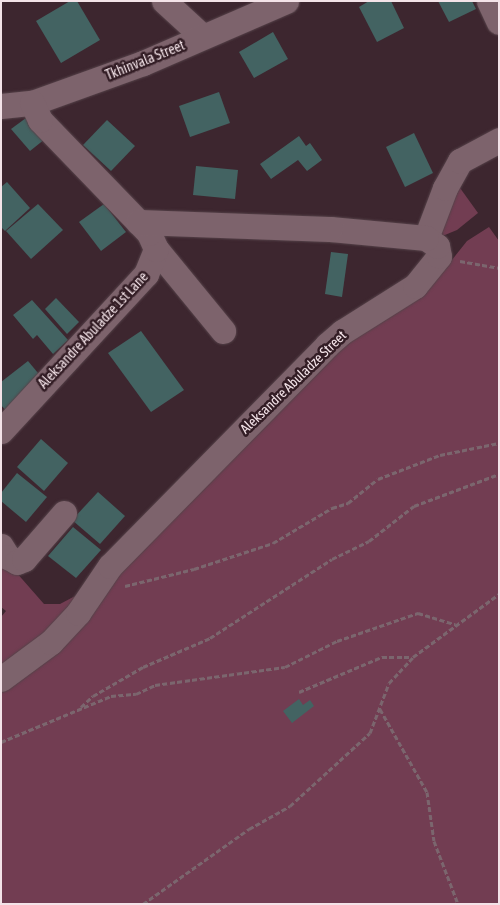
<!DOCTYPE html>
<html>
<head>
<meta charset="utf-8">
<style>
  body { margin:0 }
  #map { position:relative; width:500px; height:905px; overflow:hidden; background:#3d262f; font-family:"Asap Condensed",sans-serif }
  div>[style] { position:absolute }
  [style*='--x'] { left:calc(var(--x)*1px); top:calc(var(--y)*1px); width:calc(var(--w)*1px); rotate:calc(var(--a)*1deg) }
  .green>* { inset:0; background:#723d52 }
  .building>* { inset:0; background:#436362 }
  .path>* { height:3px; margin-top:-1.5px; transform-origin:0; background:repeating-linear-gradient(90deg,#7b666e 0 5px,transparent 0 7.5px) }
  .roads { filter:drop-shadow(0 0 1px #554249) drop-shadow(0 0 1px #554249) }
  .minor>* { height:25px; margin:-12.5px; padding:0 12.5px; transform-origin:12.5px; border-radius:12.5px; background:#7d636c }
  span { translate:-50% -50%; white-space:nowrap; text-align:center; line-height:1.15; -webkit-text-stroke:5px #331d25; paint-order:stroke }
  .street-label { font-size:14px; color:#f3e3e8 }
  .frame { position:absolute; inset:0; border:2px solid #f3e3e8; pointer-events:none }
</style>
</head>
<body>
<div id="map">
  <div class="green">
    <div style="clip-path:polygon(455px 181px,478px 213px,457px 230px,440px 237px,439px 218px)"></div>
    <div style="clip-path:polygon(489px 227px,499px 241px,499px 904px,1px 904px,1px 681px,332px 348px,432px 285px,467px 241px)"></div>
    <div style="clip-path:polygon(1px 555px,44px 604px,60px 604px,79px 594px,76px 608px,1px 673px,1px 617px,6px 611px,1px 607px)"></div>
  </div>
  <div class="building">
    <div style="clip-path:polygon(70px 1px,77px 1px,100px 40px,61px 63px,36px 21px)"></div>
    <div style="clip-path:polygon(369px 1px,391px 1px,404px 28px,377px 42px,359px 7px)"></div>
    <div style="clip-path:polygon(438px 1px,472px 1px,476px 9px,449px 22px)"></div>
    <div style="clip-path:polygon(273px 32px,288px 59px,254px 78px,239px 52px)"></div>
    <div style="clip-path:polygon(219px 92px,230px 123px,190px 137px,179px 106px)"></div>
    <div style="clip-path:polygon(26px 118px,45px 139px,30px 151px,11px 129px)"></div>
    <div style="clip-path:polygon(107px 120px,135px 146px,111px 171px,83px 145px)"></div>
    <div style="clip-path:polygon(414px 133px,433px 173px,405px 187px,386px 147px)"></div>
    <div style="clip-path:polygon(299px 136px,306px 146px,310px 143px,322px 160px,307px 171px,298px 160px,271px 179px,260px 164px)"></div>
    <div style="clip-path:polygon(196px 166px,238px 170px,235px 199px,193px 195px)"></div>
    <div style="clip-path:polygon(7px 182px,30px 208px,5px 231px,1px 227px,1px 187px)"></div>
    <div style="clip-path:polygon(38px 204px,63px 230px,31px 259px,6px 231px)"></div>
    <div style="clip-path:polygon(104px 204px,126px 232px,101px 251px,79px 222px)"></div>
    <div style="clip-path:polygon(331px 252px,348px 254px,342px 297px,325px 294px)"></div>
    <div style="clip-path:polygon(56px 298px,79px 322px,67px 334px,45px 309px)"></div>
    <div style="clip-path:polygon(32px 300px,68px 340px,53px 354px,37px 335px,33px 339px,13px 315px)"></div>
    <div style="clip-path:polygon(141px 331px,184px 390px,151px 412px,108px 353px)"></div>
    <div style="clip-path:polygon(28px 361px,43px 379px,7px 412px,1px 405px,1px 382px)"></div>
    <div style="clip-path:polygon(41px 439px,68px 463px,44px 491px,17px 467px)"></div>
    <div style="clip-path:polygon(17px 473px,47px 497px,26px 522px,1px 501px,1px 493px)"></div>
    <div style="clip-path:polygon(98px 492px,125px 516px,100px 544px,72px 520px)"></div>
    <div style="clip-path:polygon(73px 527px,101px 550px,76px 578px,48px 556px)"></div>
    <div style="clip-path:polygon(299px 699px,303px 705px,310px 700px,314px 706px,292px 723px,283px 711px)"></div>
  </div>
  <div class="path">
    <div style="--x:460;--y:261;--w:40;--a:10"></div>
    <div style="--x:125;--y:586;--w:71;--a:-13.8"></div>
    <div style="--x:194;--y:569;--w:83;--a:-18.2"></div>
    <div style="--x:273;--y:543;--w:69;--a:-30.7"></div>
    <div style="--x:332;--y:508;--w:17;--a:-17"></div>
    <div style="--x:348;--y:503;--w:38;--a:-39"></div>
    <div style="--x:378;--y:479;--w:66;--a:-21.2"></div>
    <div style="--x:440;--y:455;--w:60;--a:-11.5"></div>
    <div style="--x:299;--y:692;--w:90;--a:-22.9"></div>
    <div style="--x:382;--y:657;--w:30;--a:0"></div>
    <div style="--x:81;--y:707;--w:16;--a:-43"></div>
    <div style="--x:93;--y:696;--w:58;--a:-30.1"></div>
    <div style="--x:143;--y:667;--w:73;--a:-23.4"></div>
    <div style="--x:210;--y:638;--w:145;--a:-32.9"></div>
    <div style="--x:332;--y:559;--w:41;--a:-25.9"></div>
    <div style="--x:369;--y:541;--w:57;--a:-37.9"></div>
    <div style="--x:414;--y:506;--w:91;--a:-20.6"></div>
    <div style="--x:380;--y:709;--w:95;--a:60.5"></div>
    <div style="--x:427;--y:792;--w:49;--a:81.9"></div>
    <div style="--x:434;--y:841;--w:67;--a:69.1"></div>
    <div style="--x:1;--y:742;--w:119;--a:-22.7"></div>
    <div style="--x:111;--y:696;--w:25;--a:-5"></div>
    <div style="--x:136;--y:694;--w:21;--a:-25"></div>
    <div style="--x:155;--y:685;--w:131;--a:-7.9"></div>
    <div style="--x:285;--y:667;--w:58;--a:-26.6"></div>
    <div style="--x:337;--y:641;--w:86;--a:-19.1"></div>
    <div style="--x:418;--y:613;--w:39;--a:17"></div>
    <div style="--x:143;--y:904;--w:130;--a:-35.3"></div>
    <div style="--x:249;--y:829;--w:47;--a:-29.3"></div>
    <div style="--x:290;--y:806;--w:108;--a:-42.4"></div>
    <div style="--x:370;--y:733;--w:53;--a:-69.2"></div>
    <div style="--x:389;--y:683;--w:35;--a:-47"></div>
    <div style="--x:413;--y:657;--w:107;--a:-36.2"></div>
  </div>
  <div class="roads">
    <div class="minor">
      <div style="--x:164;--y:1;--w:52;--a:42.6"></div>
      <div style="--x:489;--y:1;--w:23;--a:65"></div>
      <div style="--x:1;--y:106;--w:31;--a:-6"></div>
      <div style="--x:32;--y:103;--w:118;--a:-19.8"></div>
      <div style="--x:143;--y:63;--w:156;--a:-23.4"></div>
      <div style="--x:426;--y:238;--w:53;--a:-69.2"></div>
      <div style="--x:445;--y:188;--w:31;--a:-61"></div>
      <div style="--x:460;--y:161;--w:44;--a:-28.3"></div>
      <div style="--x:156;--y:249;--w:106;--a:50.7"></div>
      <div style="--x:1;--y:431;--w:214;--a:-47.3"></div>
      <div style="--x:146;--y:274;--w:27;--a:-68"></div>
      <div style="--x:156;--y:249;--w:17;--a:-114"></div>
      <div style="--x:149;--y:233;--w:157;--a:-134"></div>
      <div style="--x:40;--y:120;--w:19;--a:-115"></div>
      <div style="--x:1;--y:546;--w:13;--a:58"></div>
      <div style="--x:8;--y:557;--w:10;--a:29"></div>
      <div style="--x:17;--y:562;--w:8;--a:-23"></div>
      <div style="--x:24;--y:559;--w:61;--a:-49"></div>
      <div style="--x:1;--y:679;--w:62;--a:-36.5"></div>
      <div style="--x:51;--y:642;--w:40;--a:-47"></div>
      <div style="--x:78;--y:613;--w:57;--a:-55.8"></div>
      <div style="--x:110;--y:566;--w:310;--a:-45.5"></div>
      <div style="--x:327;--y:345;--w:20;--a:-41"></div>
      <div style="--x:342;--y:332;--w:86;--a:-32.2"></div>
      <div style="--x:415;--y:286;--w:38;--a:-51"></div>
      <div style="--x:439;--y:256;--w:10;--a:-101"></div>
      <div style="--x:437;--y:246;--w:14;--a:-144"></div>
      <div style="--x:426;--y:238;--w:96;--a:-174.6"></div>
      <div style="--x:330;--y:229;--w:192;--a:-177.9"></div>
    </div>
  </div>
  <div class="street-label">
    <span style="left:145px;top:60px;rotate:-22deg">Tkhinvala Street</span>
    <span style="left:93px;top:330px;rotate:-47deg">Aleksandre Abuladze 1st Lane</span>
    <span style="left:293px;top:382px;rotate:-44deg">Aleksandre Abuladze Street</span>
  </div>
  <div class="frame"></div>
</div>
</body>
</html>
